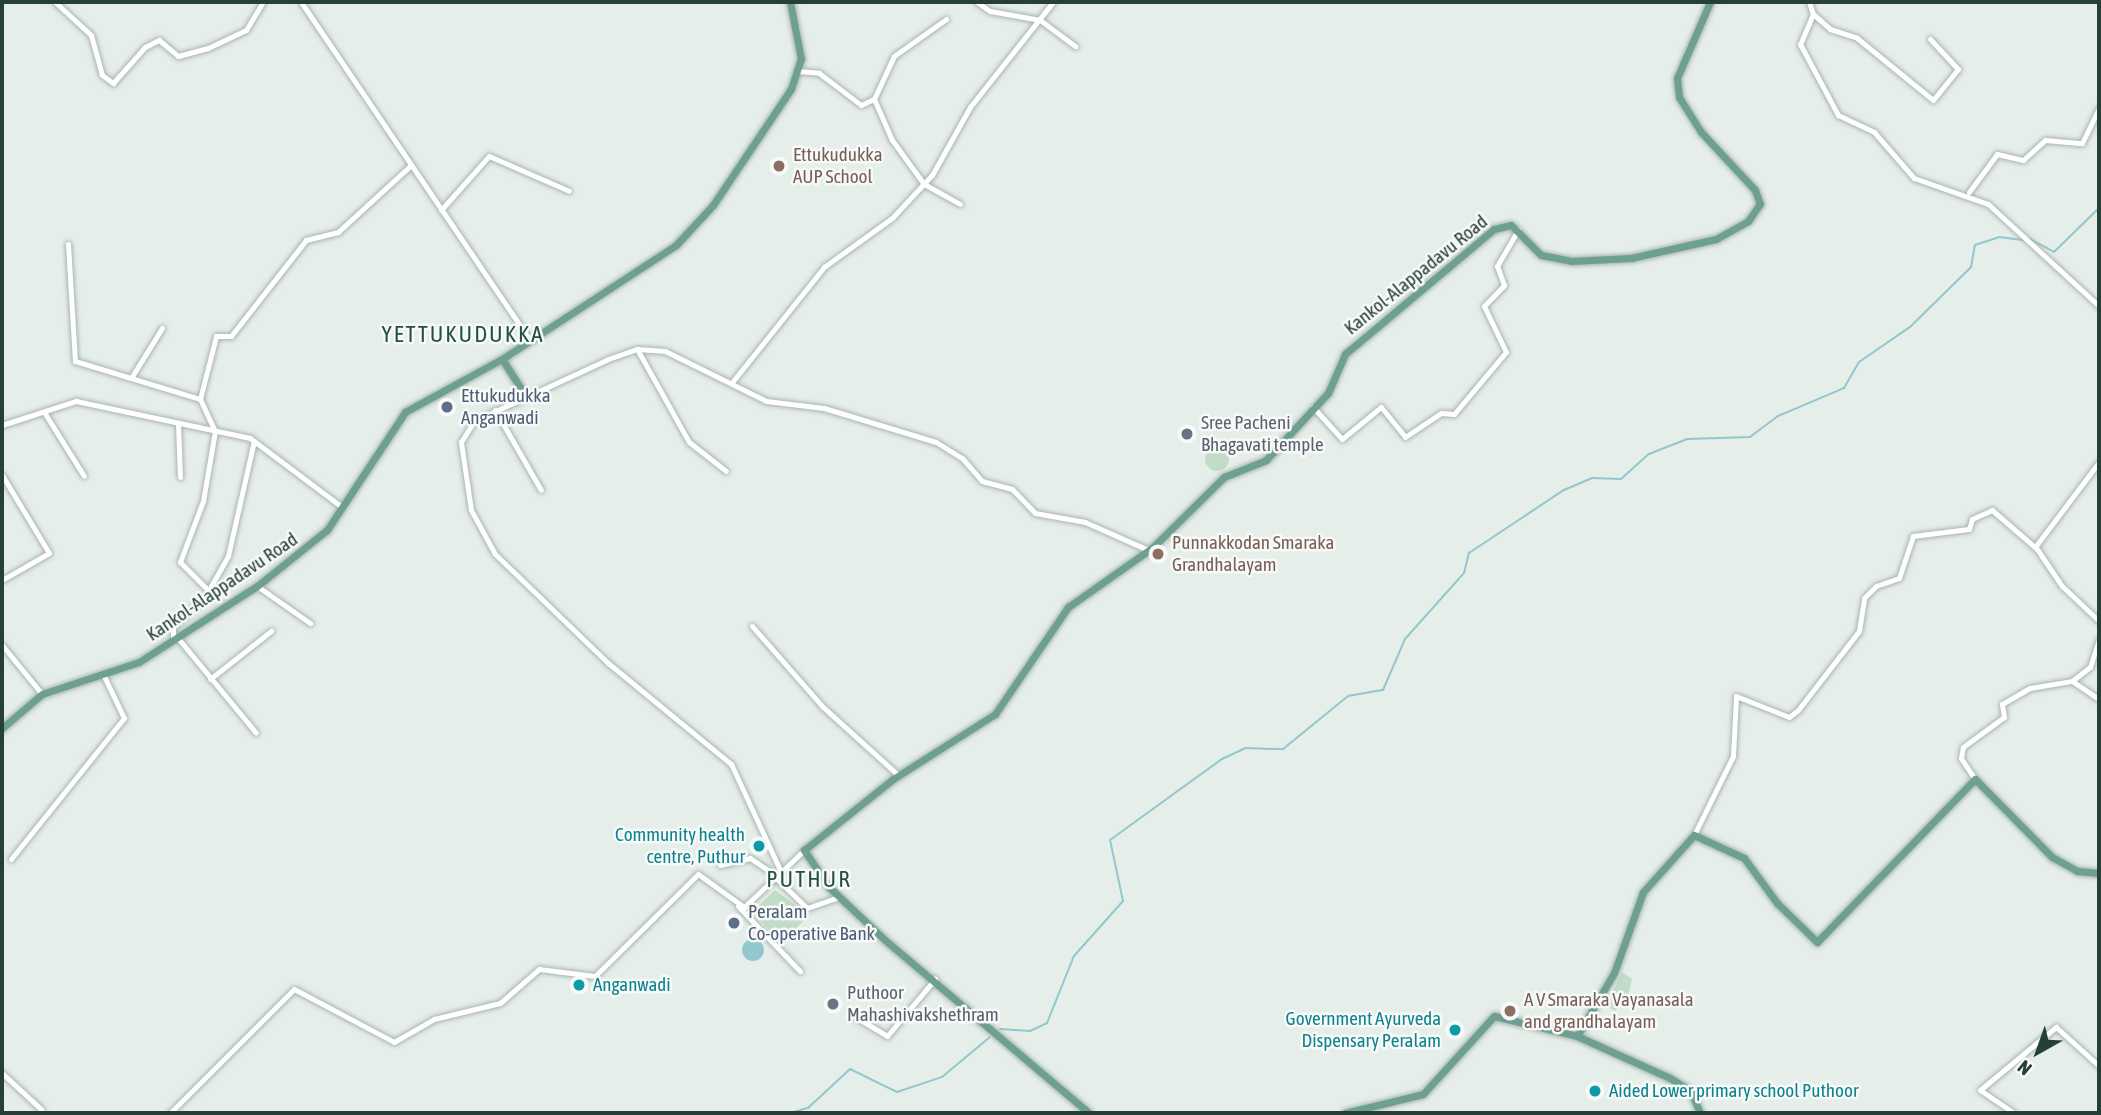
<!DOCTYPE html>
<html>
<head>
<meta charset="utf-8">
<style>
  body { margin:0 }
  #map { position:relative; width:2101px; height:1115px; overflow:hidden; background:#e6eeea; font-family:"Asap Condensed",sans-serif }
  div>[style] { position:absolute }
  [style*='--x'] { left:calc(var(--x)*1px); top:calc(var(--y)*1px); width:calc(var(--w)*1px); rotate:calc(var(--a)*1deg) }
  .green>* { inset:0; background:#c1ddc7 }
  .round { border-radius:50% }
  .water>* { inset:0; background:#93c7ce }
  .stream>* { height:2px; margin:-1px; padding:0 1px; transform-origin:1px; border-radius:1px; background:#93c7ce }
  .roads { filter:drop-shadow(0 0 2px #a9b6b1) drop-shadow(0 0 2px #a9b6b1) }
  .minor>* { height:5px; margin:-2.5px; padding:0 2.5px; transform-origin:2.5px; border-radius:2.5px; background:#fff }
  .major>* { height:7px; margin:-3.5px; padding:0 3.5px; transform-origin:3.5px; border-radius:3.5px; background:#6ea091 }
  .dots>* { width:19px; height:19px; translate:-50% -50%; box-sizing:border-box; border:4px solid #f7faf8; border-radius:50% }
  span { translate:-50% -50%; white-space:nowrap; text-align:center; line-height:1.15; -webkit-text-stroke:5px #f7faf8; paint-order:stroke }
  .education-label { font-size:19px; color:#785e54 }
  .left { translate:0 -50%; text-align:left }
  .street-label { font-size:19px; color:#263f37 }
  .service-label { font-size:19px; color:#4e5e75 }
  .worship-label { font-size:19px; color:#5b616d }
  .culture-label { font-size:19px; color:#0d838f }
  .right { translate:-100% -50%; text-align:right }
  .quarter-label { font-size:23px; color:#235043; letter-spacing:2px }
  .frame { position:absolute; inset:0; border:4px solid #263f37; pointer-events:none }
  .north { position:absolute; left:2003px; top:1017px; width:70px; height:70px; -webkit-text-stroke:5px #f7faf8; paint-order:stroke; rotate:220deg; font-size:19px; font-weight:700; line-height:28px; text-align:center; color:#263f37 }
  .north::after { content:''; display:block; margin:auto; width:24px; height:32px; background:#263f37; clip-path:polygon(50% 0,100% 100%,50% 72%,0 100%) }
</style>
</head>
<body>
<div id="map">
  <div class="green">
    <div class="round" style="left:1205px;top:447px;width:24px;height:24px"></div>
    <div style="clip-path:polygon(775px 890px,809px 915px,782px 943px,752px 912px)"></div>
    <div style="clip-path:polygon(1622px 972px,1632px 979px,1627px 1000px,1615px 1011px,1606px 1006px)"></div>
  </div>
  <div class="water">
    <div class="round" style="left:742px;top:939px;width:22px;height:22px"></div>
  </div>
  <div class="stream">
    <div style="--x:2030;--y:239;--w:27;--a:28"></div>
    <div style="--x:2054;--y:252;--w:63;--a:-44.4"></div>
    <div style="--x:1000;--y:1029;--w:30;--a:4"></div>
    <div style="--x:1030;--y:1031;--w:19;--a:-25"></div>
    <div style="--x:1047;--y:1023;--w:72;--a:-68.1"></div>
    <div style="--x:1074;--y:956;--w:74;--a:-48.3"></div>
    <div style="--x:1123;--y:901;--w:62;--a:-102"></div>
    <div style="--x:1110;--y:840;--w:138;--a:-35.9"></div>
    <div style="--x:1222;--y:759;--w:26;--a:-25"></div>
    <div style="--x:1246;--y:748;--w:37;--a:2"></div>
    <div style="--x:1283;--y:749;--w:84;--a:-39.2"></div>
    <div style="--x:1348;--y:696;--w:36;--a:-10"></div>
    <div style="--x:1383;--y:690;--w:56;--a:-66.7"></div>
    <div style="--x:1405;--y:639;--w:89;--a:-48.2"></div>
    <div style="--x:1464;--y:573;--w:21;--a:-76"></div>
    <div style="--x:1469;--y:553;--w:114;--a:-33.6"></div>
    <div style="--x:1564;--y:490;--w:30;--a:-23"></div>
    <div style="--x:1592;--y:478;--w:29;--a:2"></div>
    <div style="--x:1621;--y:479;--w:38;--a:-42"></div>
    <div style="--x:1649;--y:454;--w:41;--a:-21.5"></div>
    <div style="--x:1687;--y:439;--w:63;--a:-1.8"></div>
    <div style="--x:1750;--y:437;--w:35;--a:-37"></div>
    <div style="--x:1778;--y:416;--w:72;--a:-23"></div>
    <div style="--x:1844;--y:388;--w:30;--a:-60"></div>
    <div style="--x:1859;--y:362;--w:62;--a:-34.5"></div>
    <div style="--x:1910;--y:327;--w:86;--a:-44.5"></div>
    <div style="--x:1971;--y:267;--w:22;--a:-80"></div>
    <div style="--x:1975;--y:245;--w:25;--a:-18"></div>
    <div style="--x:1999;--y:237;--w:26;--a:7"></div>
    <div style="--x:790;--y:1113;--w:19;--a:-16"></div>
    <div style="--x:808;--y:1108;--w:57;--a:-42.9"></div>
    <div style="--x:850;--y:1069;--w:52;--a:26.1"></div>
    <div style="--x:897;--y:1092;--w:47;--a:-18.4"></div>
    <div style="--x:942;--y:1077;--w:62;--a:-39.8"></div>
  </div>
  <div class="roads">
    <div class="minor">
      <div style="--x:55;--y:2;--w:49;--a:42.5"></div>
      <div style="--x:91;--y:35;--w:41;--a:74.6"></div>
      <div style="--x:102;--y:75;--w:14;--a:36"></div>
      <div style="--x:113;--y:83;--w:48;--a:-48.4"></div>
      <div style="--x:145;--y:47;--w:16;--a:-27"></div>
      <div style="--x:159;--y:40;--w:25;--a:40"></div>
      <div style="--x:178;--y:56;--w:31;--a:-15"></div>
      <div style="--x:208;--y:48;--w:42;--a:-25.3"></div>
      <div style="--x:246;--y:30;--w:33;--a:-59"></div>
      <div style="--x:301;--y:2;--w:408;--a:55.9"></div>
      <div style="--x:977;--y:2;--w:16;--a:35"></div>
      <div style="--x:990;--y:11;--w:51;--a:10.2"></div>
      <div style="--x:1040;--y:20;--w:44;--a:36.6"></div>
      <div style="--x:1809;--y:2;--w:13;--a:72"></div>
      <div style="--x:1813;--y:14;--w:33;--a:113"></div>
      <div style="--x:1800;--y:44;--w:81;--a:61.8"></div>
      <div style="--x:1838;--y:115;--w:40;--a:25"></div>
      <div style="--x:1874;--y:132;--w:61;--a:49"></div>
      <div style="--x:1914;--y:178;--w:78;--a:19.4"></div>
      <div style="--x:1988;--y:204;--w:151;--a:42.6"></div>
      <div style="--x:1813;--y:14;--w:23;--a:41"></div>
      <div style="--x:1830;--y:29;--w:28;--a:18"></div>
      <div style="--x:1857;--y:38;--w:98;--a:39.2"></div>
      <div style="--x:1933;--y:100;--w:40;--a:-51"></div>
      <div style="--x:1958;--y:69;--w:41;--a:-133"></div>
      <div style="--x:798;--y:71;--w:21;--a:5"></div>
      <div style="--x:819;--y:73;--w:53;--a:37.3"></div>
      <div style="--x:861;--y:105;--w:14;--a:-25"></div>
      <div style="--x:874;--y:99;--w:45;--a:66.3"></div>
      <div style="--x:892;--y:140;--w:54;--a:54"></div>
      <div style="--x:924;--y:184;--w:41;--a:29.1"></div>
      <div style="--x:874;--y:99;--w:47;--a:-65.1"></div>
      <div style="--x:894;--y:56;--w:64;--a:-35.4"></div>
      <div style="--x:1969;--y:192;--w:47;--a:-53.6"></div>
      <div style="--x:1997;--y:154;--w:27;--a:13"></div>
      <div style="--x:2023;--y:160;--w:30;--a:-42"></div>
      <div style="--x:2045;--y:140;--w:37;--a:5"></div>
      <div style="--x:2082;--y:143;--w:39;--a:-64"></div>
      <div style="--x:441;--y:210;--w:72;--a:-48.4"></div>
      <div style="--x:489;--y:156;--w:87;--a:23.6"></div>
      <div style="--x:68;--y:244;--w:117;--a:86.6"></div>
      <div style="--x:75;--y:361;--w:131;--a:16.9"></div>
      <div style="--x:200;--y:399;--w:35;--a:65"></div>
      <div style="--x:215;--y:431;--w:71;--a:99.7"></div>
      <div style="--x:203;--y:501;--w:65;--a:110.7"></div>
      <div style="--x:180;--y:562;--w:41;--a:45"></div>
      <div style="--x:637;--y:349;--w:107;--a:60.8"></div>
      <div style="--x:689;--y:442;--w:47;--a:38.1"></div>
      <div style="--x:131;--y:378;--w:59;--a:-58.2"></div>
      <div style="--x:733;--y:381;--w:146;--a:-51.4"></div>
      <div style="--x:824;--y:267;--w:84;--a:-35.8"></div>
      <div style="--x:892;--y:218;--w:59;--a:-47.1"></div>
      <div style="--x:932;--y:175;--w:78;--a:-60.8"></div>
      <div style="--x:970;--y:107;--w:134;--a:-51.7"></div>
      <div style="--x:200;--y:399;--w:65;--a:-75.7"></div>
      <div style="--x:216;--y:336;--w:15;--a:0"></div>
      <div style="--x:231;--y:336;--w:122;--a:-52"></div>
      <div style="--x:306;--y:240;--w:33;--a:-14"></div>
      <div style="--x:338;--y:232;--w:99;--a:-42.5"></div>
      <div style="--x:1313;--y:407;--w:43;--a:47.8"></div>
      <div style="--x:1342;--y:439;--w:50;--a:-39.4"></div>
      <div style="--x:1381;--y:407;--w:38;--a:51"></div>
      <div style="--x:1405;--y:437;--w:43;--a:-33.7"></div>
      <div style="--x:1441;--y:413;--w:13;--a:4"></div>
      <div style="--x:1454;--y:414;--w:81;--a:-50"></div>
      <div style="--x:1506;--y:352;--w:51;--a:-115.6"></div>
      <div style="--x:1484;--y:306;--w:29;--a:-46"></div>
      <div style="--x:1504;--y:285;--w:20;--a:-110"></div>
      <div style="--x:1497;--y:266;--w:42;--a:-59.7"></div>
      <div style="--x:495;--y:410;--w:92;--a:60.1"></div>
      <div style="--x:44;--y:412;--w:75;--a:58"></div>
      <div style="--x:178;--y:423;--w:54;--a:87.9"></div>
      <div style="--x:2;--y:425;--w:78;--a:-18"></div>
      <div style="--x:76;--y:401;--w:178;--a:12"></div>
      <div style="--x:250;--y:438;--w:115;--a:36.9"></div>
      <div style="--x:2;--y:475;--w:91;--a:58.9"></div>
      <div style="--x:49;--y:553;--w:54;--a:150.1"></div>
      <div style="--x:2035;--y:547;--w:106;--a:-53"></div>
      <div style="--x:257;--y:586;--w:65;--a:34.9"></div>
      <div style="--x:752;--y:626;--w:106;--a:48.8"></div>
      <div style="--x:822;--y:706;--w:103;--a:42.2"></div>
      <div style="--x:177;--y:637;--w:124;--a:50.5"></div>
      <div style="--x:173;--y:640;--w:13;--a:-90"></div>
      <div style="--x:173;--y:627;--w:46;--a:-44.1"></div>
      <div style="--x:206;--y:595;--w:45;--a:-60.6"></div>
      <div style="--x:228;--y:556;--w:118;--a:-77.3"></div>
      <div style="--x:2;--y:645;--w:63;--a:50.8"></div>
      <div style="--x:210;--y:679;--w:78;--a:-38.2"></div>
      <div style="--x:2072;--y:681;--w:32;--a:34"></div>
      <div style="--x:1975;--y:779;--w:25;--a:-124"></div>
      <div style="--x:1961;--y:758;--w:11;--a:-80"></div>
      <div style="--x:1963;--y:747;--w:51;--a:-36.2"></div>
      <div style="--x:2004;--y:717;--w:13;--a:-99"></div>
      <div style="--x:2002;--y:704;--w:32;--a:-30"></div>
      <div style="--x:2030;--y:688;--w:43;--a:-9.5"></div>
      <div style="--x:2072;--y:681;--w:23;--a:-38"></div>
      <div style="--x:2090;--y:667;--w:29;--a:-72"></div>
      <div style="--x:1694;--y:835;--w:88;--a:-63.7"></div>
      <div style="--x:1733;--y:756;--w:60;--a:-87.1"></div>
      <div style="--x:1736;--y:696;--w:57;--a:21.6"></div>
      <div style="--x:1789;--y:717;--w:11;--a:-38"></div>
      <div style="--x:1798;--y:710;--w:100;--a:-52.3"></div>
      <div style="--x:1859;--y:631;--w:33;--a:-81"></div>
      <div style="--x:1864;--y:598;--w:17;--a:-45"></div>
      <div style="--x:1876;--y:586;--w:24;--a:-19"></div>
      <div style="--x:1899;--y:578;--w:44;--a:-71.6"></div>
      <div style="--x:1913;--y:536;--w:56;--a:-7.1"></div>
      <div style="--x:1969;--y:529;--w:10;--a:-73"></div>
      <div style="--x:1972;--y:519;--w:22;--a:-24"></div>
      <div style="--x:1992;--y:510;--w:60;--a:40.9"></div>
      <div style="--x:2037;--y:549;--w:45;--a:56"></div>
      <div style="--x:2062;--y:586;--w:51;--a:43.4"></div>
      <div style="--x:804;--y:850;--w:32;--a:136"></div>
      <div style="--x:781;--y:872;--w:119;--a:-114.8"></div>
      <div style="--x:731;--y:764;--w:159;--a:-140.6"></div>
      <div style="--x:608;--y:663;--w:157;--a:-136"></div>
      <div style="--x:495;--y:554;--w:50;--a:-118.6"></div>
      <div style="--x:471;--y:510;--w:69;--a:-98.4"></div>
      <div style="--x:461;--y:442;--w:25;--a:-58"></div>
      <div style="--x:474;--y:421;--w:148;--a:-24.8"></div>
      <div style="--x:608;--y:359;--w:31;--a:-19"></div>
      <div style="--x:637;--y:349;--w:28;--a:4"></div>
      <div style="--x:665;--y:351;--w:113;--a:26.3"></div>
      <div style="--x:766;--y:401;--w:58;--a:6.9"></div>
      <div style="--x:824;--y:408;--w:117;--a:16.9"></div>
      <div style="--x:936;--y:442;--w:31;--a:32"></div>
      <div style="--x:962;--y:458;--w:30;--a:49"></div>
      <div style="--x:982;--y:481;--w:31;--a:15"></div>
      <div style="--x:1012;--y:489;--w:33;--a:46"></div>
      <div style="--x:1035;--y:513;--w:51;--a:10.2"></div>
      <div style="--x:1085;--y:522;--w:67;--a:23.9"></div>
      <div style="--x:11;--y:859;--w:181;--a:-51.3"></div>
      <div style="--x:124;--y:718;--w:47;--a:-115.5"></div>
      <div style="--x:720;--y:865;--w:31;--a:-13"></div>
      <div style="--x:750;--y:858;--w:36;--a:34"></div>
      <div style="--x:778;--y:880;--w:40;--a:44"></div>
      <div style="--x:807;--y:908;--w:34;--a:-19"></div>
      <div style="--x:738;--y:906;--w:90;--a:46.4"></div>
      <div style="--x:854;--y:1016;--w:39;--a:31"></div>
      <div style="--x:887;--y:1036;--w:75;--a:-49.9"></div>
      <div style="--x:2;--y:1073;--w:54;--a:42.8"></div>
      <div style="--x:170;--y:1113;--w:175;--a:-45"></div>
      <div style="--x:294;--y:989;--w:113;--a:27.9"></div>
      <div style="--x:394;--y:1042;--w:46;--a:-29.9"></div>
      <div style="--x:434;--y:1019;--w:68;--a:-13.6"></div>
      <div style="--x:500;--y:1003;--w:52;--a:-41.1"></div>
      <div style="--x:539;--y:969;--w:56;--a:7.1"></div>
      <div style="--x:595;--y:976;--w:145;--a:-44.7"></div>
      <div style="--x:698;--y:874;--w:57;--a:35.7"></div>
      <div style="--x:744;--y:907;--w:51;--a:-43.4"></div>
      <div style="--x:2014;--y:1113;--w:41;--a:-145.9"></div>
      <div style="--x:1980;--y:1090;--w:99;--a:-39.7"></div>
      <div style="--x:2056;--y:1027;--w:58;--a:42.2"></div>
    </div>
    <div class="major">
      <div style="--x:502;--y:359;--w:43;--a:57.4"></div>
      <div style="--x:2;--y:728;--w:52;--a:-40.4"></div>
      <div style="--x:42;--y:694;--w:102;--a:-18.3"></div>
      <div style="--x:139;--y:662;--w:140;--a:-32.8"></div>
      <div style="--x:257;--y:586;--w:90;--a:-38.7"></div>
      <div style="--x:327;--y:530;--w:141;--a:-56.5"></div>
      <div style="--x:405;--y:412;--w:111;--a:-28.7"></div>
      <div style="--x:502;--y:359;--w:208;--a:-33.2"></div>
      <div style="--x:676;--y:245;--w:54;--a:-47.2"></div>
      <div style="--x:713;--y:205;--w:140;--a:-56.1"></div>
      <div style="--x:791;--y:89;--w:32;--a:-72"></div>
      <div style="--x:801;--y:59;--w:58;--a:-100.9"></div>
      <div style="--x:1577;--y:1036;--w:102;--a:24.3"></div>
      <div style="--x:1670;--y:1078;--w:25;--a:32"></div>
      <div style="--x:1691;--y:1091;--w:24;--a:68"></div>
      <div style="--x:1089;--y:1113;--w:267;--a:-139.7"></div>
      <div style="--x:885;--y:940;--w:77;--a:-136.6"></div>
      <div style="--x:829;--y:887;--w:45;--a:-124"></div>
      <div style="--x:804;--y:850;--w:114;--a:-38.6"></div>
      <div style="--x:893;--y:779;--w:121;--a:-32.5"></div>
      <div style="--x:995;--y:714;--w:130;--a:-55.7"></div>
      <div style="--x:1068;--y:607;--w:104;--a:-35.2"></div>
      <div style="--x:1153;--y:547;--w:100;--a:-44.6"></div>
      <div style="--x:1224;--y:477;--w:45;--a:-22"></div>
      <div style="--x:1266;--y:460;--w:91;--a:-47.2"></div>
      <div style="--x:1328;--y:393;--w:43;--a:-66.4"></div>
      <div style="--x:1345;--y:354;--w:194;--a:-40"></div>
      <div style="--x:1494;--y:229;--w:17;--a:-13"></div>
      <div style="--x:1511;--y:225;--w:42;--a:45"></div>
      <div style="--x:1541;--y:255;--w:31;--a:11"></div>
      <div style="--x:1571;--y:261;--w:60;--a:-2.9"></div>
      <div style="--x:1631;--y:258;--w:87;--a:-12.6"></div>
      <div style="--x:1716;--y:239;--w:37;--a:-29"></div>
      <div style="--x:1748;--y:221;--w:21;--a:-55"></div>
      <div style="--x:1760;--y:204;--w:15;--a:-110"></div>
      <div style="--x:1755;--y:190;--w:79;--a:-133"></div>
      <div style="--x:1701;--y:132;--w:41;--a:-122.2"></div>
      <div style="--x:1679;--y:97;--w:19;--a:-96"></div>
      <div style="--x:1677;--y:78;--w:83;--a:-66.5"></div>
      <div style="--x:1345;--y:1113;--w:80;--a:-13.7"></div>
      <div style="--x:1423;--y:1094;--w:105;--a:-47.7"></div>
      <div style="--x:1494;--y:1016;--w:85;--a:13.5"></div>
      <div style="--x:1577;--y:1036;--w:73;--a:-59.6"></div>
      <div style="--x:1614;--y:973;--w:86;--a:-70.3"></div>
      <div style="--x:1643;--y:892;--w:76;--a:-48.2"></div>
      <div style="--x:1694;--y:835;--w:55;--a:24.7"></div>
      <div style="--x:1744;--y:858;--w:56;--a:53.7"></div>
      <div style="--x:1777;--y:903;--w:56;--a:44.3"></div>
      <div style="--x:1817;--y:942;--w:227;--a:-45.9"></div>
      <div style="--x:1975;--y:779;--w:110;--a:45.4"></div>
      <div style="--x:2052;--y:857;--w:29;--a:29"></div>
      <div style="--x:2077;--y:871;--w:22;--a:5"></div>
    </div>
  </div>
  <div class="dots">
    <div style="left:779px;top:166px;background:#8d6e63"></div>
    <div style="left:447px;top:407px;background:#5c6f8a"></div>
    <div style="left:1187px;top:434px;background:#6b7280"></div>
    <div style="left:1158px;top:554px;background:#8d6e63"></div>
    <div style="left:759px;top:846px;background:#0f9aa8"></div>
    <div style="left:734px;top:923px;background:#5c6f8a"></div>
    <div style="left:579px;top:985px;background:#0f9aa8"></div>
    <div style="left:833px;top:1004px;background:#6b7280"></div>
    <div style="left:1510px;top:1011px;background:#8d6e63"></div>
    <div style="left:1455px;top:1030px;background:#0f9aa8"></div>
    <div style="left:1595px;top:1091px;background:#0f9aa8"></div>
  </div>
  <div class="education-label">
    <span class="left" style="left:793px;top:166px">Ettukudukka<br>AUP School</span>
    <span class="left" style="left:1172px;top:554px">Punnakkodan Smaraka<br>Grandhalayam</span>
    <span class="left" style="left:1524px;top:1011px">A V Smaraka Vayanasala<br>and grandhalayam</span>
  </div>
  <div class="street-label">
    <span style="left:1416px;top:275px;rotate:-39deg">Kankol-Alappadavu Road</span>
    <span style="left:222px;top:587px;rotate:-34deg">Kankol-Alappadavu Road</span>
  </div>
  <div class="service-label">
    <span class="left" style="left:461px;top:407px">Ettukudukka<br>Anganwadi</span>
    <span class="left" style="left:748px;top:923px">Peralam<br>Co-operative Bank</span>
  </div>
  <div class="worship-label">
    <span class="left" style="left:1201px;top:434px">Sree Pacheni<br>Bhagavati temple</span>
    <span class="left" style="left:847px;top:1004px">Puthoor<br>Mahashivakshethram</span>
  </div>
  <div class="culture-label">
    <span class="right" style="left:745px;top:846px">Community health<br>centre, Puthur</span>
    <span class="left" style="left:593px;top:985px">Anganwadi</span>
    <span class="right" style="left:1441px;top:1030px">Government Ayurveda<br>Dispensary Peralam</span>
    <span class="left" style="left:1609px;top:1091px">Aided Lower primary school Puthoor</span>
  </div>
  <div class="quarter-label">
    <span style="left:463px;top:334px">YETTUKUDUKKA</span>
    <span style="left:809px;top:879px">PUTHUR</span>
  </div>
  <div class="frame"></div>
  <div class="north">N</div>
</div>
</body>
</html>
